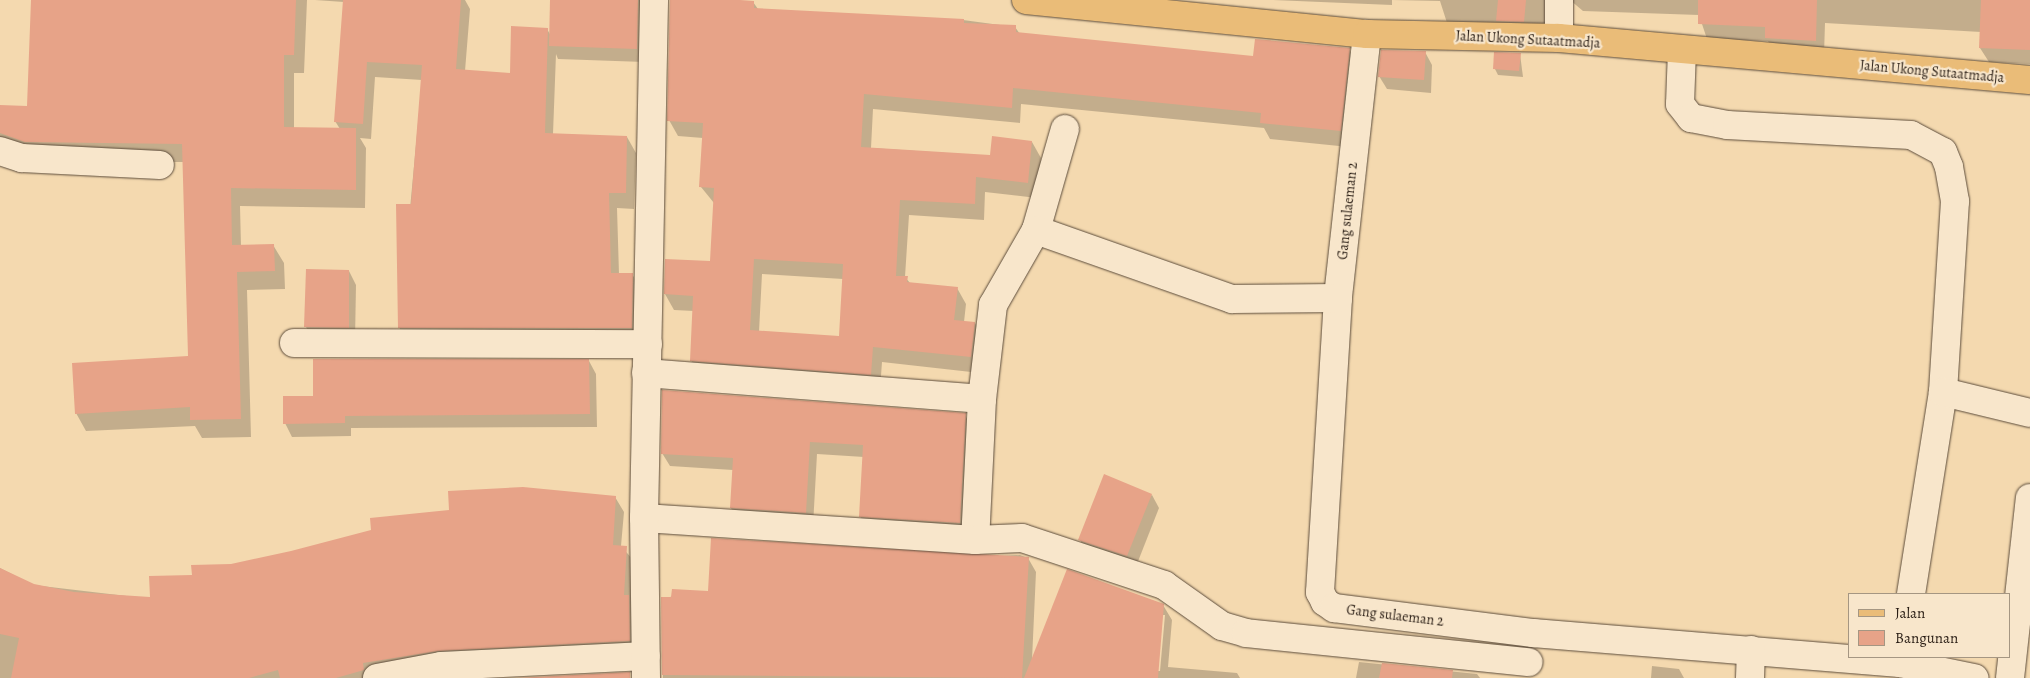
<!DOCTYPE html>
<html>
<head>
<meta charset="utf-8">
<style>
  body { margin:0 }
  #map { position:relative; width:2030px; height:678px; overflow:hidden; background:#f4d9af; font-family:Alegreya,serif }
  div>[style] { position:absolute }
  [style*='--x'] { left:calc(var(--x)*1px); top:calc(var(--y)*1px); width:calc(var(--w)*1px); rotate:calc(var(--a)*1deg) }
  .shadow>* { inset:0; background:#0003 }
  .building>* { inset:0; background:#e7a388 }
  .roads { filter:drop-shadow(0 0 1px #5c4c3b) drop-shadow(0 0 1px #5c4c3b) }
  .minor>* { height:28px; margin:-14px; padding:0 14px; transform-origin:14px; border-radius:14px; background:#f8e6cb }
  .major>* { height:28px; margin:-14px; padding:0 14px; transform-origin:14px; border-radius:14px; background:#eabc78 }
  span { translate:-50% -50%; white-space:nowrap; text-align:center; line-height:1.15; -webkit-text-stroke:4.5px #f8e6cb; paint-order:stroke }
  .street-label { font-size:14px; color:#291d14 }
  .legend { position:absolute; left:1848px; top:593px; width:162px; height:65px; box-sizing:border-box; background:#f8e6cb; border:1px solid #a59682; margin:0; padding:6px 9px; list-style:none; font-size:15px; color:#291d14 }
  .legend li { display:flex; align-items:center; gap:10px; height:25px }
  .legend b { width:25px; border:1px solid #a59682 }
</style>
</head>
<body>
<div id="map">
  <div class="shadow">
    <div style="clip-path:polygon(32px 0,307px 0,304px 73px,294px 73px,294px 129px,340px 129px,335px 121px,344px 2px,315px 0,465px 0,470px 9px,465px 71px,511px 75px,547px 29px,551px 36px,552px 0,643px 0,644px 62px,558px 59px,556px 54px,553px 134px,627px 137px,636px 153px,634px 209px,617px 208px,619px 274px,632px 274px,641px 289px,640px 344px,408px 343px,399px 327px,422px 80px,375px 77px,371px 139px,360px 138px,366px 148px,365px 208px,240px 206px,241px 246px,273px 245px,284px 263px,285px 289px,247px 290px,251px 437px,202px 438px,195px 426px,86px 431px,76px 413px,190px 357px,184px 162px,0 162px,0 106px,28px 108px)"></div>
    <div style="clip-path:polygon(evenodd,670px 0,722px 0,753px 2px,758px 9px,963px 20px,1015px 27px,1020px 34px,1254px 57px,1349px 49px,1358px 65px,1349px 147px,1270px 139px,1264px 128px,1021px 104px,1020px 123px,873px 109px,871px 148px,991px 156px,1032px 142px,1041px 158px,1037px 198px,985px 192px,984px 220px,909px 215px,905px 277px,910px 283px,957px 288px,966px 304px,964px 322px,975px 323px,984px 339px,980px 373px,882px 362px,880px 390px,700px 376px,691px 360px,694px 311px,674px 310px,665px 294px,711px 263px,714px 203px,701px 187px,703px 138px,678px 136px,669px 120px,670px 0,762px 274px,843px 279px,840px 337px,759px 332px,762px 274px)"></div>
    <div style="clip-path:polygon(1273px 0,1566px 0,1551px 24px,1448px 26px,1440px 1px,1392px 0,1392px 5px)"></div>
    <div style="clip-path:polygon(1570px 0,2030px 0,2030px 64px,1989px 62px,1980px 48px,1981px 32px,1825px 23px,1824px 55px,1775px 53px,1768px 41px,1707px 39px,1699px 15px,1583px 11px)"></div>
    <div style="clip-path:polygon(1425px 52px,1432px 65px,1431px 93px,1387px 89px,1379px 76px)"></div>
    <div style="clip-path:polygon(1520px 54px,1523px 77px,1498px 75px,1495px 69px)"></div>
    <div style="clip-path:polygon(307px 270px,349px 271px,356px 285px,355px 340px,313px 340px,306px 327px)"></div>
    <div style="clip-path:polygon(589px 361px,596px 374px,597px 427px,351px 428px,351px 436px,292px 437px,285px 423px,315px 397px)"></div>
    <div style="clip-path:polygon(965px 415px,972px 428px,967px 536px,868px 529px,860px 516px,864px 457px,817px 454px,813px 526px,738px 521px,731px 508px,733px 470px,670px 466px,662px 453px)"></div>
    <div style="clip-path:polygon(1152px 495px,1159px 508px,1135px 569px,1087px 553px,1080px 540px)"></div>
    <div style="clip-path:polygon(615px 497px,624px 512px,621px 546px,634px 561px,638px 655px,380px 678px,0 678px,0 568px,33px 585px,152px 599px,193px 576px,231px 565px)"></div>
    <div style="clip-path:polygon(evenodd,1020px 555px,1028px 558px,1036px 572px,1032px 660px,1163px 605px,1172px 620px,1168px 667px,1237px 673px,1240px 678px,663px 678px,662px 598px,974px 557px,1020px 555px,1162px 615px,1165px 615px,1160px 671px,1157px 671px,1162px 615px)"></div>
    <div style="clip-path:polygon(1359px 662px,1477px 674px,1480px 678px,1356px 678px)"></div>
    <div style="clip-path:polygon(1652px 666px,1679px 669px,1684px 678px,1651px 678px)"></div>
  </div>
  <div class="building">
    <div style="clip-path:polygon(31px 0,296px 0,294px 55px,284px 55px,284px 127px,356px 128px,356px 190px,231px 188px,232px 245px,274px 244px,275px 271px,237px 272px,241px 419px,190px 420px,190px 407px,75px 414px,72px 363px,188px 356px,182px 144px,25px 142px,0 133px,0 105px,27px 106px)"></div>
    <div style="clip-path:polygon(343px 0,461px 0,456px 69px,510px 73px,511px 26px,548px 28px,545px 133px,627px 136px,626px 193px,609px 193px,611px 273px,633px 273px,632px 328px,398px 328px,396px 204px,411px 204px,422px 65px,367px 62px,363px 124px,334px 122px)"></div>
    <div style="clip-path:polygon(550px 0,638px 0,637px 49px,549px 46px)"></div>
    <div style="clip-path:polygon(evenodd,670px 0,740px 0,754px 1px,754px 8px,964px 19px,964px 23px,1016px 25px,1016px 32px,1253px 56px,1255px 39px,1350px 48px,1341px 131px,1260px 123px,1261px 113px,1013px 88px,1012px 108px,864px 94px,861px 147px,990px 155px,992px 136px,1032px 141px,1028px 183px,976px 177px,975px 204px,900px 200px,896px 276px,908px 276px,907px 282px,958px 287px,954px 320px,975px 322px,971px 357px,873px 347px,871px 375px,690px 361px,693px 296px,664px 294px,665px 259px,710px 261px,714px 188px,699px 187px,703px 123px,667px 121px,670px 0,754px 259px,843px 264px,839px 336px,750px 330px,754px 259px)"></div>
    <div style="clip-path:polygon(1498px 0,1526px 0,1524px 22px,1496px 21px)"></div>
    <div style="clip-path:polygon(1698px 0,1817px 0,1816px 41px,1765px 38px,1765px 27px,1698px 24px)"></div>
    <div style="clip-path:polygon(1981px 0,2030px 0,2030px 50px,1979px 48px)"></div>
    <div style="clip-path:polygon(1381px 50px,1426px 51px,1424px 80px,1378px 77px)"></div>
    <div style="clip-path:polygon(1494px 52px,1521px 53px,1519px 71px,1493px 69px)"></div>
    <div style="clip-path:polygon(306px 269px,349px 270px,349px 328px,304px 327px)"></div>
    <div style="clip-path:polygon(313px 359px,589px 359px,590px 414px,345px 416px,345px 423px,283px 424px,283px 396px,313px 396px)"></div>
    <div style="clip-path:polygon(662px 390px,966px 413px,960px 523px,859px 517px,863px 445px,810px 442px,806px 513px,730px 508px,733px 458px,661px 454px)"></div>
    <div style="clip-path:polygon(1104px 474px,1152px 494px,1127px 556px,1078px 540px)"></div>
    <div style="clip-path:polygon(523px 487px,616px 496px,613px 545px,627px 546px,624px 595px,629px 595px,630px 641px,438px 651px,363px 663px,364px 670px,336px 678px,280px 678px,278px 670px,249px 678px,11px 678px,19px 638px,0 634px,0 568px,34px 584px,74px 592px,150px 597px,149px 576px,192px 575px,191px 565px,231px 564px,291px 551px,371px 530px,370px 518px,449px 510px,448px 491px)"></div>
    <div style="clip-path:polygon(711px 538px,1029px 557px,1022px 678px,662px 675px,661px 597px,671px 597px,672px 589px,708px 591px)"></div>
    <div style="clip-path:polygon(1067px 569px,1164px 604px,1158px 678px,1024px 678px)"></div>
    <div style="clip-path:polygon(1382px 663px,1453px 670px,1452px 678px,1379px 678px)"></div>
    <div style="clip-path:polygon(630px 672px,630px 678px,516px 678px)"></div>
  </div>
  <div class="roads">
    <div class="minor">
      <div style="--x:1367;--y:34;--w:266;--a:96.3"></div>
      <div style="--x:1338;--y:298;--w:295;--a:93.5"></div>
      <div style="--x:1320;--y:592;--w:11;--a:63"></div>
      <div style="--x:1325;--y:602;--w:11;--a:34"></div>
      <div style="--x:1334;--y:608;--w:201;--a:7.2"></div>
      <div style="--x:1533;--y:633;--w:368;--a:4.7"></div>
      <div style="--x:1900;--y:663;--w:76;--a:11.5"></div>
      <div style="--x:1559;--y:38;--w:38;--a:-90"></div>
      <div style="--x:1682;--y:50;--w:54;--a:92.1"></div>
      <div style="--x:1680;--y:104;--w:18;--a:52"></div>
      <div style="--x:1691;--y:118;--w:37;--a:11"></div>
      <div style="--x:1727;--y:125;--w:184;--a:3.1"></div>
      <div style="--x:1911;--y:135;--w:36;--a:28"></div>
      <div style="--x:1943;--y:152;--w:16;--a:68"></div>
      <div style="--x:1949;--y:167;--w:35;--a:80"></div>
      <div style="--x:1955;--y:201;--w:191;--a:93.6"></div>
      <div style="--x:1943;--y:392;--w:205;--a:99"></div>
      <div style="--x:0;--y:151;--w:23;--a:18"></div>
      <div style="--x:22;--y:158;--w:138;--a:2.9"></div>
      <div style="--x:1036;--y:230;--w:105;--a:-74"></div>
      <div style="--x:294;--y:343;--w:354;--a:0.2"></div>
      <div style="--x:646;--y:373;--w:337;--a:4.4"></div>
      <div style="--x:982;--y:399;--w:141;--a:92.8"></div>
      <div style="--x:1943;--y:392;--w:89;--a:13.6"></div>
      <div style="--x:982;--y:399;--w:95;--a:-83.3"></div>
      <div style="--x:993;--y:305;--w:86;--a:-60.2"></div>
      <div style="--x:1036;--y:230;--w:208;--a:19.4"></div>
      <div style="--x:1232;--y:299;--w:106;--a:-0.5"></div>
      <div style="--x:644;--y:518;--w:332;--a:3.8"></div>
      <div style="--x:975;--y:540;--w:47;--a:-2.4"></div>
      <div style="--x:1022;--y:538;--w:150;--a:18.3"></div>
      <div style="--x:1164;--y:585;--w:71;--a:35.3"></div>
      <div style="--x:1222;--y:626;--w:25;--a:16"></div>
      <div style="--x:1246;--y:633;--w:284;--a:5.9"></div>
      <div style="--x:377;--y:678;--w:65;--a:-10.6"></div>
      <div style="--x:441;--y:666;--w:205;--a:-2.8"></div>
      <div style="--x:646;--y:678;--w:160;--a:-90.7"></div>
      <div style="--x:644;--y:518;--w:518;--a:-88.89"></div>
      <div style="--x:1750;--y:678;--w:28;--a:-88"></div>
      <div style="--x:2010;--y:678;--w:181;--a:-83.7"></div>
    </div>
    <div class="major">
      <div style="--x:1026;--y:0;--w:343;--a:5.7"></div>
      <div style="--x:1367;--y:34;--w:192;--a:1.2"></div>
      <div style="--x:1559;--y:38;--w:473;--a:5.1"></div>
    </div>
  </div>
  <div class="street-label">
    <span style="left:1528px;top:40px;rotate:3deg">Jalan Ukong Sutaatmadja</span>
    <span style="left:1932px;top:72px;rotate:5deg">Jalan Ukong Sutaatmadja</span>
    <span style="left:1348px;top:211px;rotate:-84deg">Gang sulaeman 2</span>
    <span style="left:1395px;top:616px;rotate:7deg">Gang sulaeman 2</span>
  </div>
  <ul class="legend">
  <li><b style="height:6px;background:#eabc78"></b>Jalan</li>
  <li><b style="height:14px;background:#e7a388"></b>Bangunan</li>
  </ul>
</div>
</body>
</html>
